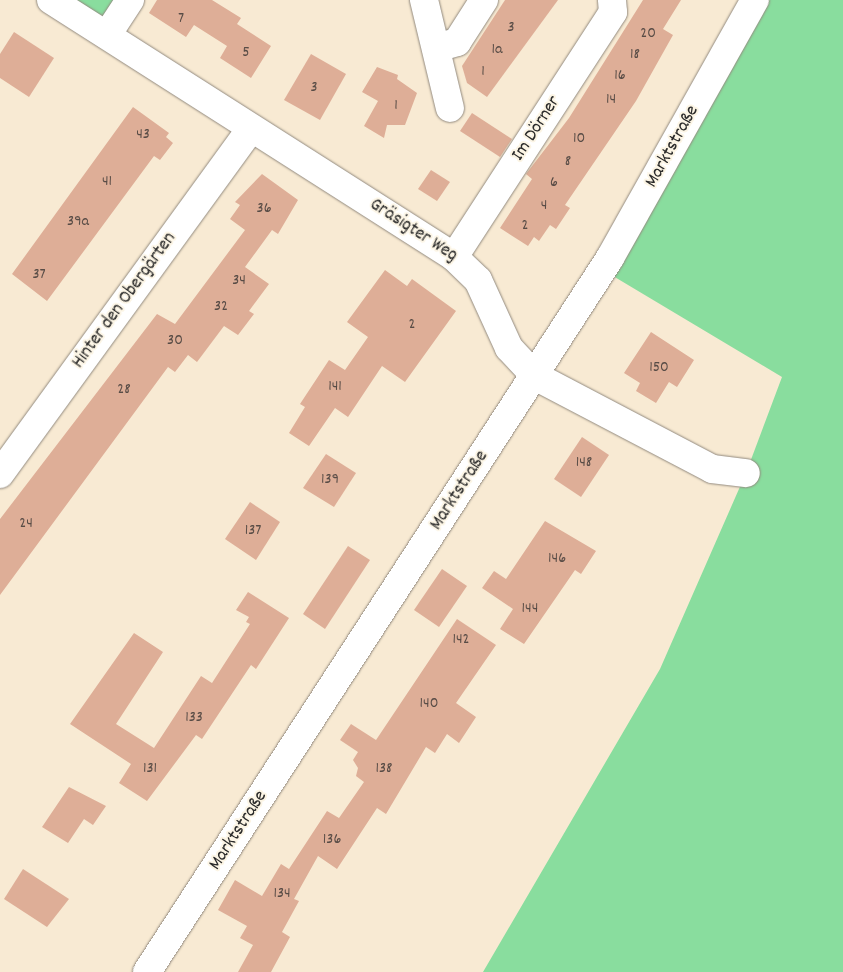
<!DOCTYPE html>
<html>
<head>
<meta charset="utf-8">
<style>
  body { margin:0 }
  #map { position:relative; width:843px; height:972px; overflow:hidden; background:#f8ead3; font-family:Dekko,sans-serif }
  div>[style] { position:absolute }
  [style*='--x'] { left:calc(var(--x)*1px); top:calc(var(--y)*1px); width:calc(var(--w)*1px); rotate:calc(var(--a)*1deg) }
  .green>* { inset:0; background:#89dd9e }
  .building>* { inset:0; background:#deae97 }
  .roads { filter:drop-shadow(0 0 1px #928a7f) drop-shadow(0 0 1px #928a7f) }
  .minor>* { height:28px; margin:-14px; padding:0 14px; transform-origin:14px; border-radius:14px; background:#fff }
  .tertiary>* { height:28px; margin:-14px; padding:0 14px; transform-origin:14px; border-radius:14px; background:#fff }
  span { translate:-50% -50%; white-space:nowrap; text-align:center; line-height:1.15; -webkit-text-stroke:4px #fcf5e5; paint-order:stroke }
  .number-label { font-size:16px; color:#584c46 }
  .number-label span { -webkit-text-stroke-width:0 }
  .street-label { font-size:19px; color:#2b2b2b }
</style>
</head>
<body>
<div id="map">
  <div class="green">
    <div style="clip-path:polygon(72px 0,127px 0,110px 25px)"></div>
    <div style="clip-path:polygon(767px 0,843px 0,843px 972px,483px 972px,660px 669px,746px 473px,782px 377px,613px 276px)"></div>
  </div>
  <div class="building">
    <div style="clip-path:polygon(157px 0,212px 0,241px 18px,237px 24px,271px 46px,251px 78px,220px 58px,227px 46px,194px 25px,186px 37px,149px 13px)"></div>
    <div style="clip-path:polygon(505px 0,558px 0,487px 97px,467px 83px,462px 66px)"></div>
    <div style="clip-path:polygon(643px 0,681px 0,663px 29px,673px 35px,636px 101px,565px 205px,570px 208px,556px 229px,550px 225px,539px 241px,534px 237px,528px 246px,500px 228px,532px 179px,526px 174px,569px 118px)"></div>
    <div style="clip-path:polygon(14px 32px,54px 58px,29px 97px,0 78px,0 54px)"></div>
    <div style="clip-path:polygon(311px 54px,346px 74px,320px 120px,284px 100px)"></div>
    <div style="clip-path:polygon(377px 67px,398px 75px,397px 79px,417px 93px,405px 125px,387px 125px,384px 138px,364px 126px,378px 101px,362px 92px)"></div>
    <div style="clip-path:polygon(133px 107px,169px 133px,166px 137px,173px 143px,160px 160px,154px 156px,47px 301px,12px 274px)"></div>
    <div style="clip-path:polygon(472px 113px,512px 139px,500px 157px,460px 131px)"></div>
    <div style="clip-path:polygon(431px 170px,450px 182px,437px 201px,418px 189px)"></div>
    <div style="clip-path:polygon(262px 174px,298px 200px,278px 234px,272px 230px,245px 267px,269px 284px,249px 311px,254px 314px,238px 335px,224px 326px,197px 362px,188px 355px,175px 372px,168px 367px,0 595px,0 519px,157px 314px,175px 324px,245px 230px,230px 219px,240px 205px,235px 202px)"></div>
    <div style="clip-path:polygon(385px 270px,407px 286px,412px 279px,456px 311px,405px 382px,382px 366px,348px 417px,335px 408px,309px 446px,289px 433px,305px 407px,300px 404px,329px 360px,345px 370px,368px 337px,347px 322px)"></div>
    <div style="clip-path:polygon(651px 332px,694px 360px,677px 387px,669px 382px,656px 403px,636px 391px,640px 383px,624px 373px)"></div>
    <div style="clip-path:polygon(582px 437px,609px 455px,581px 497px,554px 479px)"></div>
    <div style="clip-path:polygon(326px 454px,356px 473px,334px 507px,303px 488px)"></div>
    <div style="clip-path:polygon(250px 502px,280px 522px,256px 560px,225px 539px)"></div>
    <div style="clip-path:polygon(545px 521px,596px 551px,581px 574px,575px 570px,524px 644px,500px 629px,513px 609px,482px 588px,494px 571px,506px 579px)"></div>
    <div style="clip-path:polygon(348px 546px,370px 560px,325px 629px,303px 614px)"></div>
    <div style="clip-path:polygon(442px 569px,467px 586px,439px 627px,414px 610px)"></div>
    <div style="clip-path:polygon(248px 592px,289px 618px,256px 669px,251px 665px,202px 739px,196px 735px,147px 801px,119px 783px,131px 764px,70px 724px,134px 633px,163px 652px,116px 724px,154px 748px,201px 676px,212px 683px,250px 624px,246px 622px,249px 617px,236px 610px)"></div>
    <div style="clip-path:polygon(457px 619px,496px 645px,456px 703px,476px 717px,459px 743px,447px 734px,435px 753px,426px 747px,386px 814px,377px 808px,337px 869px,318px 856px,294px 899px,299px 901px,282px 932px,290px 937px,271px 972px,238px 972px,253px 945px,240px 938px,247px 926px,218px 910px,235px 880px,262px 896px,281px 864px,289px 869px,327px 811px,339px 818px,364px 782px,356px 776px,358px 768px,353px 760px,358px 752px,340px 740px,351px 724px,376px 740px)"></div>
    <div style="clip-path:polygon(69px 787px,106px 806px,93px 825px,84px 819px,68px 843px,42px 827px)"></div>
    <div style="clip-path:polygon(23px 869px,69px 899px,47px 927px,4px 899px)"></div>
  </div>
  <div class="roads">
    <div class="minor">
      <div style="--x:51;--y:0;--w:478;--a:32.5"></div>
      <div style="--x:454;--y:257;--w:33;--a:44"></div>
      <div style="--x:478;--y:280;--w:75;--a:65.5"></div>
      <div style="--x:509;--y:348;--w:38;--a:47"></div>
      <div style="--x:535;--y:376;--w:200;--a:27.7"></div>
      <div style="--x:712;--y:469;--w:34;--a:7"></div>
      <div style="--x:424;--y:0;--w:111;--a:76.5"></div>
      <div style="--x:107;--y:35;--w:42;--a:-56.7"></div>
      <div style="--x:436;--y:48;--w:22;--a:-16"></div>
      <div style="--x:457;--y:42;--w:50;--a:-57.3"></div>
      <div style="--x:454;--y:257;--w:292;--a:-57"></div>
      <div style="--x:613;--y:12;--w:12;--a:-95"></div>
      <div style="--x:0;--y:474;--w:427;--a:-54"></div>
    </div>
    <div class="tertiary">
      <div style="--x:147;--y:972;--w:851;--a:-57.04"></div>
      <div style="--x:610;--y:258;--w:296;--a:-60.7"></div>
    </div>
  </div>
  <div class="number-label">
    <span style="left:181px;top:19px">7</span>
    <span style="left:511px;top:28px">3</span>
    <span style="left:648px;top:34px">20</span>
    <span style="left:497px;top:50px">1a</span>
    <span style="left:246px;top:53px">5</span>
    <span style="left:635px;top:55px">18</span>
    <span style="left:483px;top:72px">1</span>
    <span style="left:620px;top:76px">16</span>
    <span style="left:314px;top:88px">3</span>
    <span style="left:611px;top:100px">14</span>
    <span style="left:396px;top:106px">1</span>
    <span style="left:143px;top:135px">43</span>
    <span style="left:579px;top:139px">10</span>
    <span style="left:568px;top:162px">8</span>
    <span style="left:107px;top:182px">41</span>
    <span style="left:554px;top:183px">6</span>
    <span style="left:544px;top:206px">4</span>
    <span style="left:264px;top:209px">36</span>
    <span style="left:78px;top:222px">39a</span>
    <span style="left:525px;top:226px">2</span>
    <span style="left:39px;top:275px">37</span>
    <span style="left:239px;top:281px">34</span>
    <span style="left:221px;top:307px">32</span>
    <span style="left:412px;top:325px">2</span>
    <span style="left:175px;top:341px">30</span>
    <span style="left:659px;top:368px">150</span>
    <span style="left:335px;top:387px">141</span>
    <span style="left:124px;top:390px">28</span>
    <span style="left:584px;top:463px">148</span>
    <span style="left:330px;top:480px">139</span>
    <span style="left:26px;top:524px">24</span>
    <span style="left:253px;top:531px">137</span>
    <span style="left:557px;top:559px">146</span>
    <span style="left:530px;top:609px">144</span>
    <span style="left:461px;top:640px">142</span>
    <span style="left:429px;top:704px">140</span>
    <span style="left:194px;top:718px">133</span>
    <span style="left:150px;top:769px">131</span>
    <span style="left:384px;top:769px">138</span>
    <span style="left:332px;top:840px">136</span>
    <span style="left:282px;top:894px">134</span>
  </div>
  <div class="street-label">
    <span style="left:537px;top:129px;rotate:-57deg">Im Dörner</span>
    <span style="left:673px;top:147px;rotate:-61deg">Marktstraße</span>
    <span style="left:413px;top:231px;rotate:33deg">Gräsigter Weg</span>
    <span style="left:125px;top:301px;rotate:-54deg">Hinter den Obergärten</span>
    <span style="left:460px;top:491px;rotate:-57deg">Marktstraße</span>
    <span style="left:239px;top:831px;rotate:-57deg">Marktstraße</span>
  </div>
</div>
</body>
</html>
